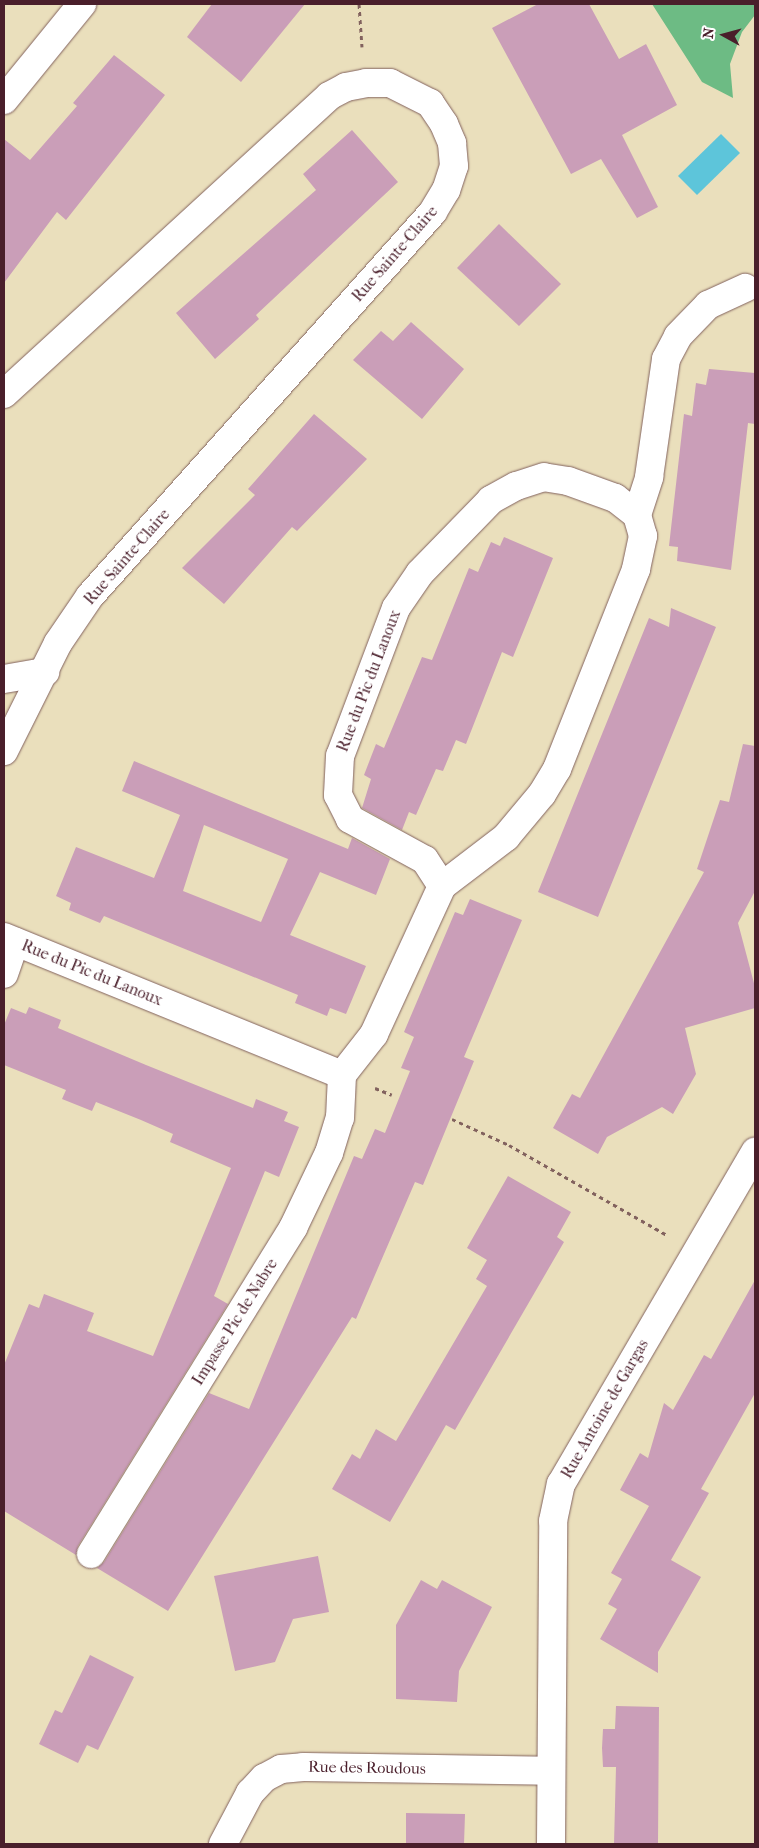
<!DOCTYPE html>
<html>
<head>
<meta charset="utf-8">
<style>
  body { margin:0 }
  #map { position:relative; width:759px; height:1848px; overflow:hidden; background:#eadfbc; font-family:"IM FELL French Canon",serif }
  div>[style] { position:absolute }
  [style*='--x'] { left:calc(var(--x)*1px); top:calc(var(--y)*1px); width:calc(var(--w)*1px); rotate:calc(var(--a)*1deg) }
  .forest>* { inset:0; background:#6dbb84 }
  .water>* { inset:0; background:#5dc5da }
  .building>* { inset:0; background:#ca9eb8 }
  .path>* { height:3px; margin-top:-1.5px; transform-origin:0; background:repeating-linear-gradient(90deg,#82625e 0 4px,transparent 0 8px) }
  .roads { filter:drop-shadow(0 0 1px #82625e) drop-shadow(0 0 1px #82625e) }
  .minor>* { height:28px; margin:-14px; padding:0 14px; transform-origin:14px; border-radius:14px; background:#fff }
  span { translate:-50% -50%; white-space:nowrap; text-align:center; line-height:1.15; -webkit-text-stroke:5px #fff; paint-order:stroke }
  .street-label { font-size:16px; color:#4a1f2b }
  .frame { position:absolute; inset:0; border:5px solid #4a1f2b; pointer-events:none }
  .north { position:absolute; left:699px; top:10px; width:50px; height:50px; -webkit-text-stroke:4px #fff; paint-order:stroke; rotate:277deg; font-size:14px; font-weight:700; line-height:20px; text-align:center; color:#4a1f2b }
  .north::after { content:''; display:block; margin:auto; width:18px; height:22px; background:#4a1f2b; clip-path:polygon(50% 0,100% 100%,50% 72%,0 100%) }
</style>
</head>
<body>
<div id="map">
  <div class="forest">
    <div style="clip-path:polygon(652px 4px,755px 4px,755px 15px,742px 32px,730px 64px,733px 98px,702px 82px)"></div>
  </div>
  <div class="water">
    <div style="clip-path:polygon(721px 134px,740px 153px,697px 195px,678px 176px)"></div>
  </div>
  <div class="building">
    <div style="clip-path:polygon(212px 4px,305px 4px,241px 82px,187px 37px)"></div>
    <div style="clip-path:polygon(538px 4px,589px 4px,619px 59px,646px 44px,677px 105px,622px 135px,658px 207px,637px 218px,601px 159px,571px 174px,492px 28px)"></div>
    <div style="clip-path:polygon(114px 55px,165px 95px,66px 220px,57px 212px,4px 283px,4px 139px,30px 160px,77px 106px,73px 103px)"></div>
    <div style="clip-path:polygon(352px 130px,398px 182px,256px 315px,259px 319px,215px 359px,176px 313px,316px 190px,303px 174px)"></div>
    <div style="clip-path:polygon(499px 224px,561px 284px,519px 326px,457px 268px)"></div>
    <div style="clip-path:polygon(411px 322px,464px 369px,422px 419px,353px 360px,381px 331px,393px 341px)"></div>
    <div style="clip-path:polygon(709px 369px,755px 373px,755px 424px,748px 423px,731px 570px,677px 561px,678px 547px,669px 546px,684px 414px,692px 416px,696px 383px,706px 385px)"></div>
    <div style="clip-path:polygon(314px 414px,367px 459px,297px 531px,292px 527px,224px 604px,182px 568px,255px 495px,248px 489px)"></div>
    <div style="clip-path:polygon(504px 537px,553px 558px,513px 657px,502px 652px,466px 744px,456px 740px,443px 771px,436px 769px,416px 815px,409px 812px,402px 830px,362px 808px,371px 779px,364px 775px,376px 744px,384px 748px,422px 657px,432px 660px,469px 568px,478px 572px,491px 542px,500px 546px)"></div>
    <div style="clip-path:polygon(671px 608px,716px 627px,598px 917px,538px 892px,649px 618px,669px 627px)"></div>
    <div style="clip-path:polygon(743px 744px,755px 746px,755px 891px,738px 923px,755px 987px,755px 1008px,685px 1028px,696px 1074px,673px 1114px,662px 1107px,607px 1137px,598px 1154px,553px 1128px,572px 1094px,580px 1098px,704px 872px,697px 869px,720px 800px,729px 802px)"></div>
    <div style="clip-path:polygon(evenodd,134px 761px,348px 849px,352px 838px,390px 859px,376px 895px,320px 872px,290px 935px,366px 966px,346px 1014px,330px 1008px,327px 1016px,295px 1003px,298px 995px,104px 916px,100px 923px,69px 910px,71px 903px,56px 896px,76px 847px,154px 878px,180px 815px,122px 791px,134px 761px,204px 825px,288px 859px,261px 922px,183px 891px,204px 825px)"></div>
    <div style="clip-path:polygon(470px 899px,522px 920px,464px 1057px,474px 1061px,423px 1185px,415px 1182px,356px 1319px,352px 1317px,168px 1611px,97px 1568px,104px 1562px,209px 1393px,249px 1409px,354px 1156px,362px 1159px,375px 1129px,385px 1133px,410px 1071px,401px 1068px,414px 1037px,404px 1032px,455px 912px,463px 915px)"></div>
    <div style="clip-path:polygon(29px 1007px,61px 1020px,58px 1028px,146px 1065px,253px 1108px,256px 1099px,288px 1112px,284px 1121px,299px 1127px,279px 1177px,265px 1171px,214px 1296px,228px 1304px,78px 1546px,76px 1555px,4px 1511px,4px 1365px,29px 1304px,39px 1308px,44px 1294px,94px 1313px,87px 1331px,153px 1356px,231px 1168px,170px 1142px,173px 1134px,141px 1120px,96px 1102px,92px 1111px,62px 1099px,66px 1090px,4px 1065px,4px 1025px,11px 1008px,26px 1014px)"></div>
    <div style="clip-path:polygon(508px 1176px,571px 1212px,557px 1237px,564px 1242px,455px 1430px,446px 1425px,390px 1522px,332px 1489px,352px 1454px,360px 1459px,376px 1429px,396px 1441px,487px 1286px,476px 1279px,487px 1260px,467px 1248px)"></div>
    <div style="clip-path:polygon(755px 1280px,755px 1393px,701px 1489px,709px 1493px,671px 1560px,701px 1577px,658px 1652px,658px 1673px,600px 1639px,617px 1609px,608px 1604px,622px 1579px,611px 1573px,649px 1506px,620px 1490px,640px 1453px,648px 1458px,664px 1403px,673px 1410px,704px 1355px,711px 1359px)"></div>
    <div style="clip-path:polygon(318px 1556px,329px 1612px,293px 1619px,275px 1662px,235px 1671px,214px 1576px)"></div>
    <div style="clip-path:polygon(421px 1580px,437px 1589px,442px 1580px,492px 1607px,459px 1671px,457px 1702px,396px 1699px,396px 1625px)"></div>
    <div style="clip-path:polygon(90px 1655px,134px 1677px,98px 1750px,87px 1745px,78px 1763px,39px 1744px,55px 1710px,62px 1713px)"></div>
    <div style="clip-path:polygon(616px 1706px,659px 1707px,658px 1844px,614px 1844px,616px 1767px,603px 1767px,602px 1748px,603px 1729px,615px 1729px)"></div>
    <div style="clip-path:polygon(406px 1813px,465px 1814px,464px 1844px,406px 1844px)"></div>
  </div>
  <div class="path">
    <div style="--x:359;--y:4;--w:43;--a:86"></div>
    <div style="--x:375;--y:1088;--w:18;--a:22"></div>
    <div style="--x:452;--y:1119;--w:63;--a:24.5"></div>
    <div style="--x:509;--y:1145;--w:182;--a:29.7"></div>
  </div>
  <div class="roads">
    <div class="minor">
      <div style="--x:4;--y:100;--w:124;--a:-50.9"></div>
      <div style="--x:4;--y:394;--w:441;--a:-42.5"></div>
      <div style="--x:329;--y:96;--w:19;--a:-28"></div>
      <div style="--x:346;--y:87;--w:20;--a:-11"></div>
      <div style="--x:366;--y:83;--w:24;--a:0"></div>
      <div style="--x:390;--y:83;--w:45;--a:26.6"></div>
      <div style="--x:430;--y:103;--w:25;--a:56"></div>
      <div style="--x:444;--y:124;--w:21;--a:67"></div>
      <div style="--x:452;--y:143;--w:23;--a:85"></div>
      <div style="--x:454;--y:166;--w:25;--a:108"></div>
      <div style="--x:446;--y:190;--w:26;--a:121"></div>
      <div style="--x:433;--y:212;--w:515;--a:131.77"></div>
      <div style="--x:90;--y:596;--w:57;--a:124.2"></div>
      <div style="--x:58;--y:643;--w:121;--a:116.6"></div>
      <div style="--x:637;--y:515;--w:40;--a:-72"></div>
      <div style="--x:649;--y:477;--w:119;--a:-81.8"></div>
      <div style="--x:666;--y:359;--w:26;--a:-62"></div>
      <div style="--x:678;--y:336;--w:43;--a:-45.9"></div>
      <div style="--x:708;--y:305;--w:41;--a:-24.7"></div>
      <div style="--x:4;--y:679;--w:42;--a:-9.7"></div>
      <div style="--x:4;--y:937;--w:365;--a:22.2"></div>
      <div style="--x:4;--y:974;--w:34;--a:-71"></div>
      <div style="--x:342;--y:1075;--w:52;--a:-52"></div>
      <div style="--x:374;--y:1034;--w:163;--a:-65.3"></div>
      <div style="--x:442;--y:886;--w:81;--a:-37.4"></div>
      <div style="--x:506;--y:837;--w:56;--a:-50.1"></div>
      <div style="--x:542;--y:794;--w:29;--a:-59"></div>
      <div style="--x:557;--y:769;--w:215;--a:-68.4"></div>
      <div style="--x:636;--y:569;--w:34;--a:-78"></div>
      <div style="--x:643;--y:536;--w:22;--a:-106"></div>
      <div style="--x:637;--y:515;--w:28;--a:-142"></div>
      <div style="--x:615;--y:498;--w:50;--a:-160.1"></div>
      <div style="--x:568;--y:481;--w:24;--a:-171"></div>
      <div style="--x:544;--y:477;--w:29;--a:162"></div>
      <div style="--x:516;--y:486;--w:29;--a:151"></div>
      <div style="--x:491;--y:500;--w:102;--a:134.2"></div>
      <div style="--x:420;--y:573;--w:42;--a:124.4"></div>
      <div style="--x:396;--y:608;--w:158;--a:110.7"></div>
      <div style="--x:340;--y:756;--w:39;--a:93"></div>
      <div style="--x:338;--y:795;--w:27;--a:63"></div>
      <div style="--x:350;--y:819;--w:85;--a:28.7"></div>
      <div style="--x:425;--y:860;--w:31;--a:57"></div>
      <div style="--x:91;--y:1554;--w:384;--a:-58.2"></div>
      <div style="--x:293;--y:1228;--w:83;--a:-64.4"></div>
      <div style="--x:329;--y:1153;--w:37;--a:-73"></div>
      <div style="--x:340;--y:1118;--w:43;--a:-87.3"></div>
      <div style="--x:223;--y:1844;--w:58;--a:-62.1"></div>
      <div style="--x:250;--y:1793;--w:21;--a:-47"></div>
      <div style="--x:264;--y:1778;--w:19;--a:-28"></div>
      <div style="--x:281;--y:1769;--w:22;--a:-5"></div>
      <div style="--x:303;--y:1767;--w:248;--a:0.9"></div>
      <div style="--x:551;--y:1844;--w:323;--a:-89.6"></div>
      <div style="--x:553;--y:1521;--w:38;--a:-78"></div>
      <div style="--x:561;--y:1484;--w:385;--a:-59.7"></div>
    </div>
  </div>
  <div class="street-label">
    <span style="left:395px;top:254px;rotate:-49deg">Rue Sainte-Claire</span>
    <span style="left:127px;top:557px;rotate:-49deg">Rue Sainte-Claire</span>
    <span style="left:369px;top:681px;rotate:-69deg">Rue du Pic du Lanoux</span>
    <span style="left:92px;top:973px;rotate:22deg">Rue du Pic du Lanoux</span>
    <span style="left:235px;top:1322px;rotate:-58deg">Impasse Pic de Nabre</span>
    <span style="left:605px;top:1409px;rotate:-60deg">Rue Antoine de Gargas</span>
    <span style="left:367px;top:1768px;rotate:1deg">Rue des Roudous</span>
  </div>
  <div class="frame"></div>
  <div class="north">N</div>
</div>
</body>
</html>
